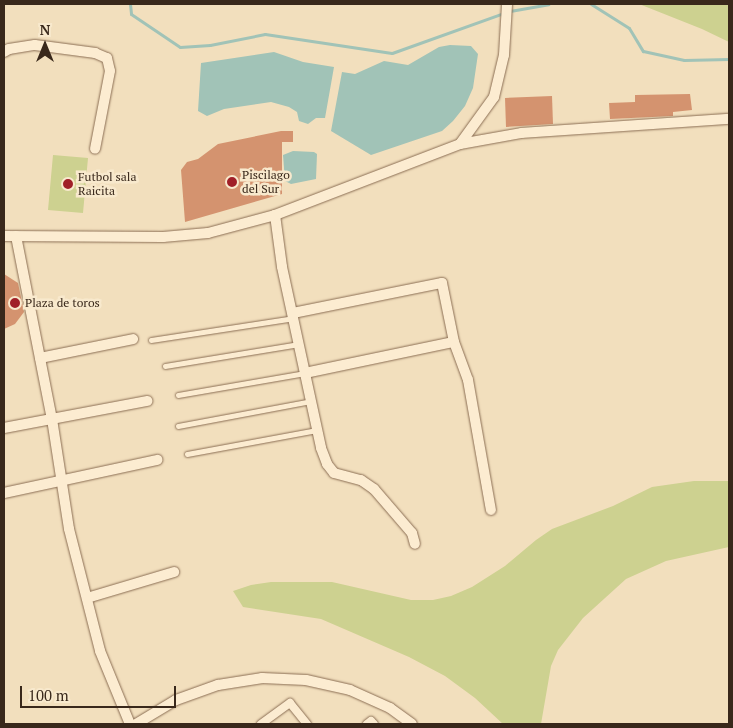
<!DOCTYPE html>
<html>
<head>
<meta charset="utf-8">
<style>
  body { margin:0 }
  #map { position:relative; width:733px; height:728px; overflow:hidden; background:#f2dfbd; font-family:"PT Serif",serif }
  div>[style] { position:absolute }
  [style*='--x'] { left:calc(var(--x)*1px); top:calc(var(--y)*1px); width:calc(var(--w)*1px); rotate:calc(var(--a)*1deg) }
  .green>* { inset:0; background:#cdd190 }
  .water>* { inset:0; background:#a1c3b7 }
  .stream>* { height:3px; margin:-1.5px; padding:0 1.5px; transform-origin:1.5px; border-radius:1.5px; background:#a1c3b7 }
  .building>* { inset:0; background:#d4936f }
  .roads { filter:drop-shadow(0 0 1px #8b6e54) drop-shadow(0 0 1px #8b6e54) }
  .service>* { height:5px; margin:-2.5px; padding:0 2.5px; transform-origin:2.5px; border-radius:2.5px; background:#fcecd1 }
  .pedestrian>* { height:8px; margin:-4px; padding:0 4px; transform-origin:4px; border-radius:4px; background:#fcecd1 }
  .minor>* { height:10px; margin:-5px; padding:0 5px; transform-origin:5px; border-radius:5px; background:#fcecd1 }
  .dots>* { width:14px; height:14px; translate:-50% -50%; box-sizing:border-box; border:2px solid #f8e9cd; border-radius:50% }
  span { translate:-50% -50%; white-space:nowrap; text-align:center; line-height:1.15; -webkit-text-stroke:5px #f8e9cd; paint-order:stroke }
  .poi-label { font-size:12px; color:#39281b }
  .left { translate:0 -50%; text-align:left }
  .frame { position:absolute; inset:0; border:5px solid #39281b; pointer-events:none }
  .north { position:absolute; left:20px; top:20px; width:50px; height:50px; -webkit-text-stroke:4px #f8e9cd; paint-order:stroke; rotate:0deg; font-size:14px; font-weight:700; line-height:20px; text-align:center; color:#39281b }
  .north::after { content:''; display:block; margin:auto; width:18px; height:22px; background:#39281b; clip-path:polygon(50% 0,100% 100%,50% 72%,0 100%) }
  .scale { position:absolute; left:20px; top:686px; width:156px; height:22px; box-sizing:border-box; border:2px solid #39281b; border-top:0; padding-left:6px; font-size:15px; line-height:18px; white-space:nowrap; color:#39281b; -webkit-text-stroke:4px #f8e9cd; paint-order:stroke }
</style>
</head>
<body>
<div id="map">
  <div class="green">
    <div style="clip-path:polygon(639px 4px,729px 4px,729px 42px,702px 29px)"></div>
    <div style="clip-path:polygon(53px 155px,88px 158px,83px 213px,48px 210px)"></div>
    <div style="clip-path:polygon(694px 481px,729px 481px,729px 547px,666px 561px,626px 579px,583px 618px,558px 650px,551px 666px,541px 724px,503px 724px,475px 698px,445px 676px,409px 657px,321px 619px,243px 607px,233px 591px,251px 585px,271px 582px,332px 582px,411px 600px,433px 600px,451px 596px,472px 587px,505px 566px,536px 540px,552px 529px,613px 506px,652px 487px)"></div>
  </div>
  <div class="water">
    <div style="clip-path:polygon(450px 45px,471px 46px,478px 54px,473px 88px,465px 106px,453px 121px,442px 131px,371px 155px,331px 131px,342px 72px,355px 74px,384px 61px,408px 65px,439px 47px)"></div>
    <div style="clip-path:polygon(274px 52px,303px 62px,334px 67px,325px 118px,316px 118px,308px 124px,299px 121px,297px 112px,289px 107px,271px 102px,224px 109px,207px 116px,198px 111px,201px 63px)"></div>
    <div style="clip-path:polygon(293px 151px,314px 152px,317px 154px,316px 179px,291px 184px,285px 181px,283px 155px)"></div>
  </div>
  <div class="stream">
    <div style="--x:130;--y:4;--w:10;--a:84"></div>
    <div style="--x:131;--y:14;--w:59;--a:34"></div>
    <div style="--x:180;--y:47;--w:30;--a:-4"></div>
    <div style="--x:210;--y:45;--w:56;--a:-11.3"></div>
    <div style="--x:265;--y:34;--w:128;--a:8.5"></div>
    <div style="--x:392;--y:53;--w:119;--a:-19.7"></div>
    <div style="--x:591;--y:4;--w:45;--a:32.3"></div>
    <div style="--x:629;--y:28;--w:27;--a:59"></div>
    <div style="--x:643;--y:51;--w:42;--a:12.4"></div>
    <div style="--x:684;--y:60;--w:45;--a:-1.3"></div>
    <div style="--x:510;--y:11;--w:39;--a:-10"></div>
  </div>
  <div class="building">
    <div style="clip-path:polygon(690px 94px,692px 110px,673px 112px,673px 116px,610px 119px,609px 103px,635px 102px,635px 95px)"></div>
    <div style="clip-path:polygon(552px 96px,553px 124px,506px 127px,505px 98px)"></div>
    <div style="clip-path:polygon(281px 131px,293px 131px,293px 142px,282px 142px,282px 194px,185px 222px,181px 170px,187px 162px,198px 159px,218px 144px)"></div>
    <div style="clip-path:polygon(4px 274px,18px 283px,24px 312px,15px 324px,4px 329px)"></div>
  </div>
  <div class="roads">
    <div class="service">
      <div style="--x:151;--y:340;--w:145;--a:-8.7"></div>
      <div style="--x:165;--y:366;--w:136;--a:-9.3"></div>
      <div style="--x:178;--y:395;--w:129;--a:-9.8"></div>
      <div style="--x:178;--y:426;--w:135;--a:-10.6"></div>
      <div style="--x:187;--y:454;--w:132;--a:-10.5"></div>
    </div>
    <div class="pedestrian">
      <div style="--x:261;--y:724;--w:36;--a:-36"></div>
      <div style="--x:290;--y:703;--w:27;--a:51"></div>
      <div style="--x:367;--y:724;--w:5;--a:-37"></div>
      <div style="--x:371;--y:721;--w:4;--a:45"></div>
    </div>
    <div class="minor">
      <div style="--x:4;--y:52;--w:6;--a:-31"></div>
      <div style="--x:9;--y:49;--w:26;--a:-9"></div>
      <div style="--x:35;--y:45;--w:61;--a:7.6"></div>
      <div style="--x:95;--y:53;--w:13;--a:23"></div>
      <div style="--x:107;--y:58;--w:13;--a:77"></div>
      <div style="--x:110;--y:71;--w:79;--a:100.9"></div>
      <div style="--x:460;--y:144;--w:58;--a:-54.1"></div>
      <div style="--x:494;--y:97;--w:43;--a:-76.6"></div>
      <div style="--x:504;--y:55;--w:51;--a:-86.6"></div>
      <div style="--x:275;--y:215;--w:52;--a:82.3"></div>
      <div style="--x:282;--y:267;--w:185;--a:77.8"></div>
      <div style="--x:321;--y:448;--w:17;--a:69"></div>
      <div style="--x:327;--y:464;--w:11;--a:52"></div>
      <div style="--x:334;--y:473;--w:28;--a:15"></div>
      <div style="--x:361;--y:480;--w:16;--a:35"></div>
      <div style="--x:374;--y:489;--w:58;--a:49.2"></div>
      <div style="--x:412;--y:533;--w:11;--a:75"></div>
      <div style="--x:4;--y:236;--w:159;--a:0.4"></div>
      <div style="--x:163;--y:237;--w:45;--a:-5.1"></div>
      <div style="--x:208;--y:233;--w:69;--a:-15"></div>
      <div style="--x:275;--y:215;--w:198;--a:-21"></div>
      <div style="--x:460;--y:144;--w:63;--a:-10.1"></div>
      <div style="--x:522;--y:133;--w:207;--a:-3.9"></div>
      <div style="--x:16;--y:236;--w:187;--a:78.9"></div>
      <div style="--x:52;--y:419;--w:111;--a:81.2"></div>
      <div style="--x:69;--y:529;--w:126;--a:75.7"></div>
      <div style="--x:100;--y:651;--w:79;--a:67.7"></div>
      <div style="--x:293;--y:313;--w:152;--a:-11.4"></div>
      <div style="--x:442;--y:283;--w:60;--a:78.5"></div>
      <div style="--x:454;--y:342;--w:40;--a:69.8"></div>
      <div style="--x:468;--y:380;--w:132;--a:80"></div>
      <div style="--x:40;--y:358;--w:95;--a:-11.5"></div>
      <div style="--x:305;--y:373;--w:152;--a:-11.8"></div>
      <div style="--x:4;--y:428;--w:146;--a:-10.7"></div>
      <div style="--x:4;--y:493;--w:157;--a:-12.2"></div>
      <div style="--x:87;--y:598;--w:91;--a:-16.6"></div>
      <div style="--x:136;--y:724;--w:47;--a:-31"></div>
      <div style="--x:176;--y:700;--w:45;--a:-19.7"></div>
      <div style="--x:218;--y:685;--w:45;--a:-9"></div>
      <div style="--x:262;--y:678;--w:44;--a:2.6"></div>
      <div style="--x:306;--y:680;--w:45;--a:12.8"></div>
      <div style="--x:350;--y:690;--w:44;--a:24.2"></div>
      <div style="--x:390;--y:708;--w:27;--a:36"></div>
    </div>
  </div>
  <div class="dots">
    <div style="left:232px;top:182px;background:#a01f28"></div>
    <div style="left:68px;top:184px;background:#a01f28"></div>
    <div style="left:15px;top:303px;background:#a01f28"></div>
  </div>
  <div class="poi-label">
    <span class="left" style="left:242px;top:182px">Piscilago<br>del Sur</span>
    <span class="left" style="left:78px;top:184px">Futbol sala<br>Raicita</span>
    <span class="left" style="left:25px;top:303px">Plaza de toros</span>
  </div>
  <div class="frame"></div>
  <div class="north">N</div>
  <div class="scale">100 m</div>
</div>
</body>
</html>
